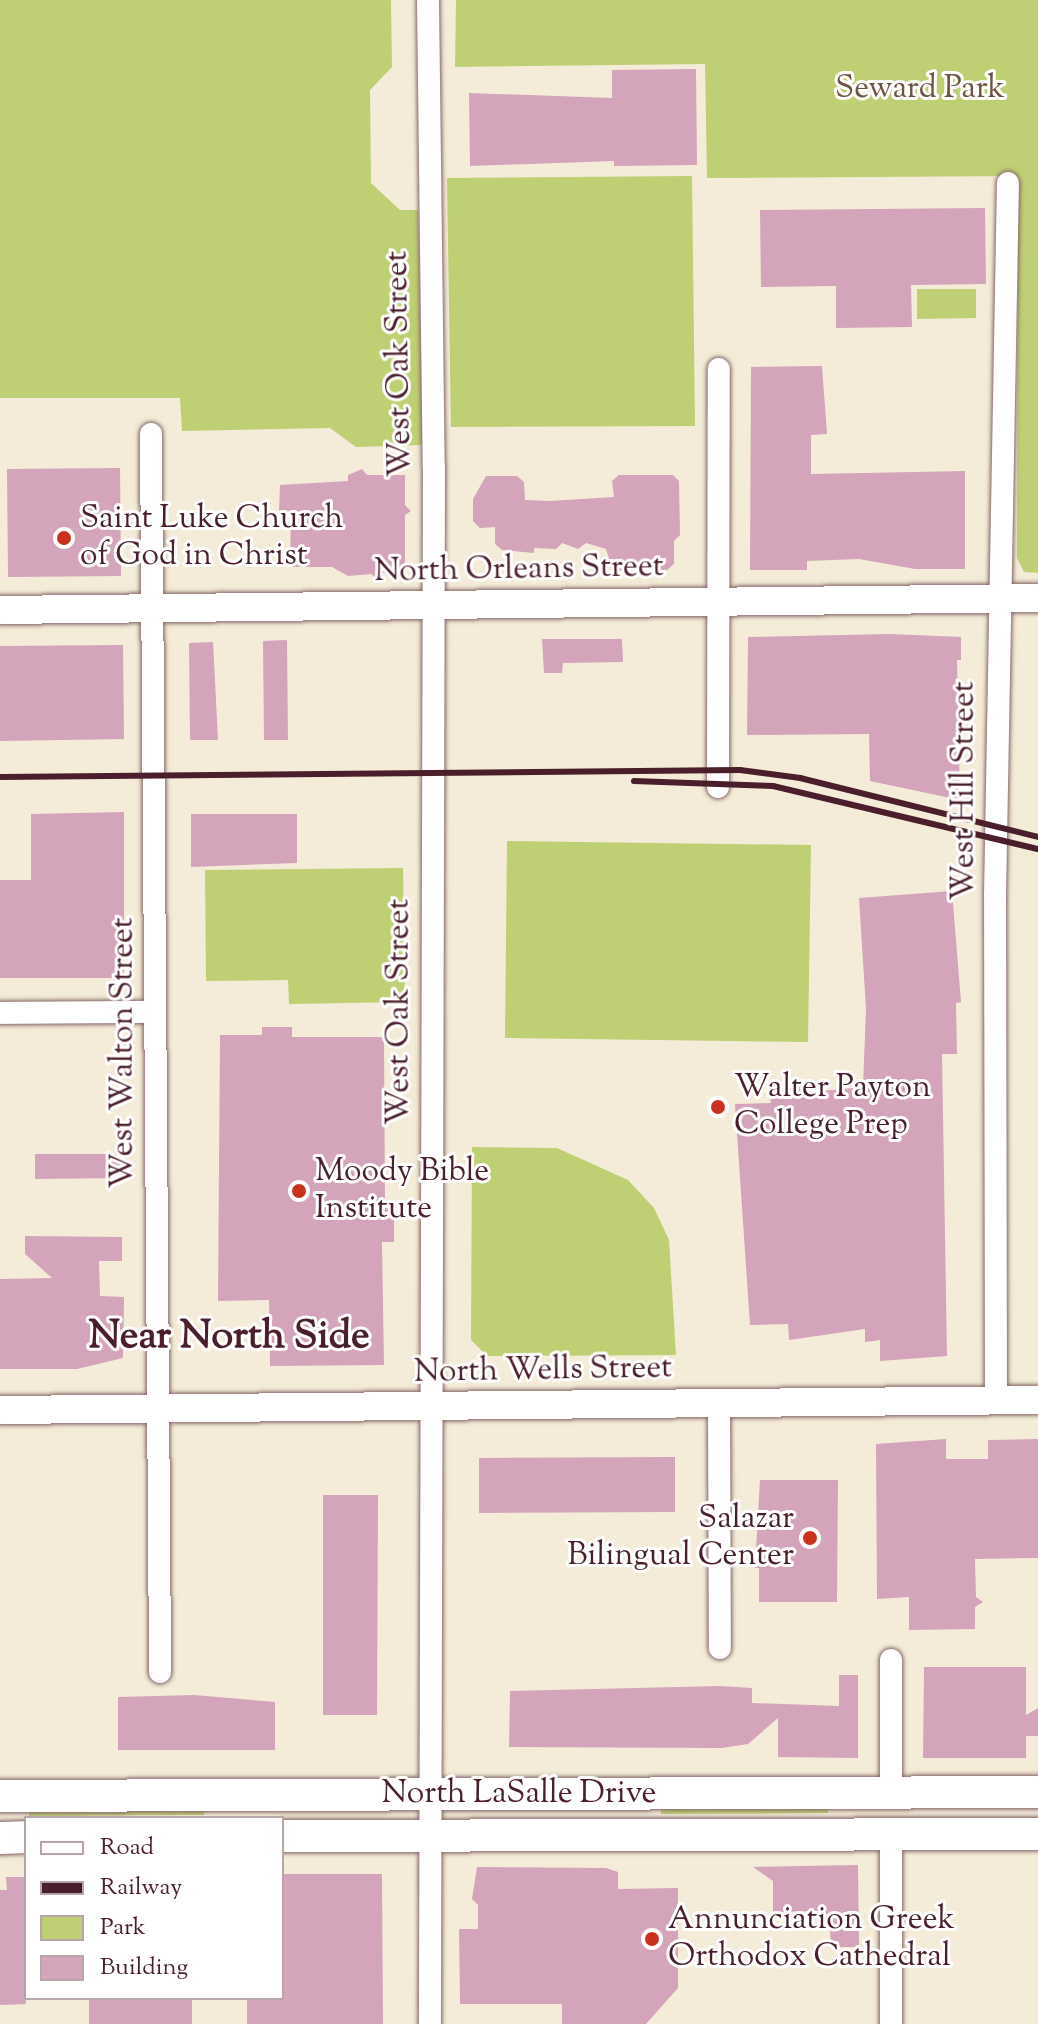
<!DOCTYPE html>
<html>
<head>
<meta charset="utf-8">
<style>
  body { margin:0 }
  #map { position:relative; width:1038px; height:2024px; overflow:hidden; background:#f4ecd8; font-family:"Sorts Mill Goudy",serif }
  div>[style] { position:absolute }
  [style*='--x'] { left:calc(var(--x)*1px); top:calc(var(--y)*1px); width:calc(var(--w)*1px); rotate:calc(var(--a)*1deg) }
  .green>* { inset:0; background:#bed073 }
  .building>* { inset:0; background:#d3a4ba }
  .roads { filter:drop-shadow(0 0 2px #866768) drop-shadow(0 0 2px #866768) }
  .minor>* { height:22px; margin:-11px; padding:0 11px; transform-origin:11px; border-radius:11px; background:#fff }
  .tertiary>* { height:28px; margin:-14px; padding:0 14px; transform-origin:14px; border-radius:14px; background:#fff }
  .secondary>* { height:32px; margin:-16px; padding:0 16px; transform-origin:16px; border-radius:16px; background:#fff }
  .rail>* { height:6px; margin:-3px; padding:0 3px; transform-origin:3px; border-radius:3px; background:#4a1f2b }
  .dots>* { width:22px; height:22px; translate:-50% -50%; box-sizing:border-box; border:4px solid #fff; border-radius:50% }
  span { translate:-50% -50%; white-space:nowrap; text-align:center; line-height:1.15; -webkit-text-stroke:6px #fff; paint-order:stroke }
  .park-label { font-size:32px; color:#6d5441 }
  .street-label { font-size:32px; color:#4a1f2b }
  .poi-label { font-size:32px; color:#4a1f2b }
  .left { translate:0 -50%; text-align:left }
  .right { translate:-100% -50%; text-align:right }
  .district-label { font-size:40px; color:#4a1f2b; font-weight:700 }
  .legend { position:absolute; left:24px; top:1816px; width:260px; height:184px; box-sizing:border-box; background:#fff; border:2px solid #b7a5aa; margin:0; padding:10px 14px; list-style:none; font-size:24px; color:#4a1f2b }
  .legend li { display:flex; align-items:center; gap:16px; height:40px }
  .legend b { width:40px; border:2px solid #b7a5aa }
</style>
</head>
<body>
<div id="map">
  <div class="green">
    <div style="clip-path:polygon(0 0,391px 0,392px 67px,370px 90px,371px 183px,400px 210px,418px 210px,423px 445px,356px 447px,330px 428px,182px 431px,180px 398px,0 398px)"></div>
    <div style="clip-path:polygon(456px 0,1038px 0,1038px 573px,1024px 572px,1017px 558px,1018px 176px,707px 178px,705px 64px,455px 67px)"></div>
    <div style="clip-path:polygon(692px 176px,695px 426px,451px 427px,447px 178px)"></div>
    <div style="clip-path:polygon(917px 289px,976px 289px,976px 318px,917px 319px)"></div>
    <div style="clip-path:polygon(507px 841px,811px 845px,808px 1042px,505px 1038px)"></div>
    <div style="clip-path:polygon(403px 868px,405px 1002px,289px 1004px,288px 980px,206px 981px,205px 870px)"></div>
    <div style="clip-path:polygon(472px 1147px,557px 1148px,628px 1180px,654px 1208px,669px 1240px,676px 1355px,487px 1356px,471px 1340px)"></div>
    <div style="clip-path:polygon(828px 1806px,828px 1813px,661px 1814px,661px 1807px)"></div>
    <div style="clip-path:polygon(29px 1809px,204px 1809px,204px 1815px,29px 1816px)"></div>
  </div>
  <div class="building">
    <div style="clip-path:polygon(696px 69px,697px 165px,614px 166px,614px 161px,470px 166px,469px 93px,612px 98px,612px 70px)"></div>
    <div style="clip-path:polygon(985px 208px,986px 284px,911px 285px,912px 327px,836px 328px,836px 286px,761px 287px,760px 210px)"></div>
    <div style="clip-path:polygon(822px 366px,827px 434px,811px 435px,811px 474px,965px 471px,965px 569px,915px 569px,859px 559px,807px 561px,807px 570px,750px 570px,751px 367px)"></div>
    <div style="clip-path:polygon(120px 468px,121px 576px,8px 577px,7px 469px)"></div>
    <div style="clip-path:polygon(362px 469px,367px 475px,405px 475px,405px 505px,411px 511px,405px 515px,405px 573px,383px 573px,379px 580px,371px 574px,348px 576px,332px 567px,290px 567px,291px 512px,279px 512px,280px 485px,348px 481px,348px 475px)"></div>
    <div style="clip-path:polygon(619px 475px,673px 475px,679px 481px,680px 535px,674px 541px,674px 564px,667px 570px,613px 571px,606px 549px,586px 543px,578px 549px,562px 543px,556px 549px,534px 548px,534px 553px,502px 550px,495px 544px,495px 527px,480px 528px,473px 521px,473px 499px,486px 476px,517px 476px,524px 482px,525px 500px,549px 501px,614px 497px,612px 481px)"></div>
    <div style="clip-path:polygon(889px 634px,961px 637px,961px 660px,957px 660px,960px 800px,870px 781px,869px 734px,747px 735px,748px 637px)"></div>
    <div style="clip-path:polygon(542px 639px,622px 639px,623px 662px,563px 663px,562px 673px,544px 673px)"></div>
    <div style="clip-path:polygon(287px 640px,288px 740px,264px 740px,263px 641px)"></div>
    <div style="clip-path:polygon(213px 642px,218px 740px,190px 740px,189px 643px)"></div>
    <div style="clip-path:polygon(123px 645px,124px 739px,0 741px,0 646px)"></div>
    <div style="clip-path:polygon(124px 812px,124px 978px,0 978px,0 880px,31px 880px,31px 814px)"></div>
    <div style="clip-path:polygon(191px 814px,297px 814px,297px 863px,191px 867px)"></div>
    <div style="clip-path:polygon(952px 891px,961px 1002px,956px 1003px,957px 1054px,942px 1054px,947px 1356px,880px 1361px,880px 1340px,865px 1342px,865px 1329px,789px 1340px,788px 1324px,750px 1325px,735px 1104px,771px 1103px,769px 1085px,802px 1083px,803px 1093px,863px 1087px,866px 1009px,859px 898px)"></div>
    <div style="clip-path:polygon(262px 1027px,292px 1027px,292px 1037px,384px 1037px,385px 1208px,394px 1209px,394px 1242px,382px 1242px,384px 1365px,270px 1366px,269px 1300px,218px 1301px,220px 1035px,262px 1035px)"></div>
    <div style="clip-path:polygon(35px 1154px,121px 1154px,122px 1178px,35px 1179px)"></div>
    <div style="clip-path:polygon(25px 1236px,122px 1237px,122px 1261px,99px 1261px,100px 1296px,124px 1297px,123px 1358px,77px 1369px,0 1369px,0 1279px,52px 1278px,25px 1254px)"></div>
    <div style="clip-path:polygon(946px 1439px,946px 1459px,988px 1459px,988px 1440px,1038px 1439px,1038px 1558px,975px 1559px,976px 1597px,983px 1602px,975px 1607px,975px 1629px,909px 1630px,909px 1597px,877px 1599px,876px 1444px)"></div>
    <div style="clip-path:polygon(675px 1457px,675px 1512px,479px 1513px,479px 1458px)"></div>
    <div style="clip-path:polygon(760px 1480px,838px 1480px,837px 1602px,759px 1602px,759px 1568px,755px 1568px)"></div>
    <div style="clip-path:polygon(323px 1495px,378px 1495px,377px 1715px,323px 1715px)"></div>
    <div style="clip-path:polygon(924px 1667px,1026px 1667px,1026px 1715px,1038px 1708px,1038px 1736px,1026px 1736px,1026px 1758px,923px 1758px)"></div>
    <div style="clip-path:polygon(839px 1675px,858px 1675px,858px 1758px,778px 1757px,778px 1718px,748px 1744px,722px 1748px,509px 1747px,510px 1691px,719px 1686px,752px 1688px,752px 1703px,839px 1706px)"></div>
    <div style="clip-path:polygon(194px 1695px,275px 1702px,275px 1750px,118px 1750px,118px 1697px)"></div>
    <div style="clip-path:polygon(858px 1865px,859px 1947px,831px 1947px,830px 1930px,820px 1930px,819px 1911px,773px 1912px,773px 1881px,753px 1867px)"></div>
    <div style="clip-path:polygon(477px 1867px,606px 1868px,618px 1872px,618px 1889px,678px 1888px,678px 1988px,646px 2024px,562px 2024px,562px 2004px,460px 2004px,459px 1929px,478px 1929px,478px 1905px,472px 1899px)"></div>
    <div style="clip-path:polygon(282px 1874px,382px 1874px,383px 2024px,247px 2024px,247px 1998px,282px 1998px)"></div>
    <div style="clip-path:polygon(6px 1877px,26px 1877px,26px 2004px,0 2005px,0 1890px,7px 1890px)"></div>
    <div style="clip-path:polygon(89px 1998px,192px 1998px,192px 2024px,89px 2024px)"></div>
  </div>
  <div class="roads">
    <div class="minor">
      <div style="--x:428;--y:0;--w:467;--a:89.3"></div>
      <div style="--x:434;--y:467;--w:1557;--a:90.15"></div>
      <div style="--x:151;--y:434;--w:1238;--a:89.58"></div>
      <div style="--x:718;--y:787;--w:418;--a:-89.9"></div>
      <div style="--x:0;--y:1013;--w:155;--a:-0.4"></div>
      <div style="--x:996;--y:1400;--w:504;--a:-90.11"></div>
      <div style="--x:995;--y:896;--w:713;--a:-88.96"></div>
      <div style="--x:719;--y:1403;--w:245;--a:89.8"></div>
      <div style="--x:891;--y:1793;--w:133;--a:-90"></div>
      <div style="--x:891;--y:2024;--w:189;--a:-90"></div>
    </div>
    <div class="tertiary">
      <div style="--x:0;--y:610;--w:1038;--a:-0.66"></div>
      <div style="--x:0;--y:1410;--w:1038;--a:-0.55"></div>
    </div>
    <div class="secondary">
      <div style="--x:0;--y:1796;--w:1038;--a:-0.22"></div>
      <div style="--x:282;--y:1836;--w:756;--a:-0.15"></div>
      <div style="--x:0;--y:1838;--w:26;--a:-2"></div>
    </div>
  </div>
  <div class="rail">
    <div style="--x:0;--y:777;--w:740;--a:-0.54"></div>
    <div style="--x:740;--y:770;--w:61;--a:7.6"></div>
    <div style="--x:800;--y:778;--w:245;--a:13.9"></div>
    <div style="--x:634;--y:781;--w:139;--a:2.1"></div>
    <div style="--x:773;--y:786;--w:272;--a:13.4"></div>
  </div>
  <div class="dots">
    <div style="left:64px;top:538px;background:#c8321e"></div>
    <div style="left:718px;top:1107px;background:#c8321e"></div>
    <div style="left:299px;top:1191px;background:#c8321e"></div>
    <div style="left:810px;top:1538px;background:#c8321e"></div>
    <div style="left:652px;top:1939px;background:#c8321e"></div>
  </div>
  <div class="park-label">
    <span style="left:920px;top:89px">Seward Park</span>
  </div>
  <div class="street-label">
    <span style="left:400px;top:364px;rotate:-91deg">West Oak Street</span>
    <span style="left:519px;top:570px;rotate:-1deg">North Orleans Street</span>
    <span style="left:965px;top:791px;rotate:-90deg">West Hill Street</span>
    <span style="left:400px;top:1012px;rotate:-90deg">West Oak Street</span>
    <span style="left:124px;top:1053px;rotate:-90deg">West Walton Street</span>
    <span style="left:543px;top:1371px;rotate:-1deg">North Wells Street</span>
    <span style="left:519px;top:1794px">North LaSalle Drive</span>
  </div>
  <div class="poi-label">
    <span class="left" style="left:80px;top:538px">Saint Luke Church<br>of God in Christ</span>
    <span class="left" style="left:734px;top:1107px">Walter Payton<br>College Prep</span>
    <span class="left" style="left:315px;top:1191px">Moody Bible<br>Institute</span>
    <span class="right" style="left:794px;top:1538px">Salazar<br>Bilingual Center</span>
    <span class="left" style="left:668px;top:1939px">Annunciation Greek<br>Orthodox Cathedral</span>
  </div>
  <div class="district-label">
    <span style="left:229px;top:1338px">Near North Side</span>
  </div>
  <ul class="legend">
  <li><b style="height:10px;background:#fff"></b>Road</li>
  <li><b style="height:10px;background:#4a1f2b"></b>Railway</li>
  <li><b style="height:22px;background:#bed073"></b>Park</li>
  <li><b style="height:22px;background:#d3a4ba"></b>Building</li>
  </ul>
</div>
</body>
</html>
